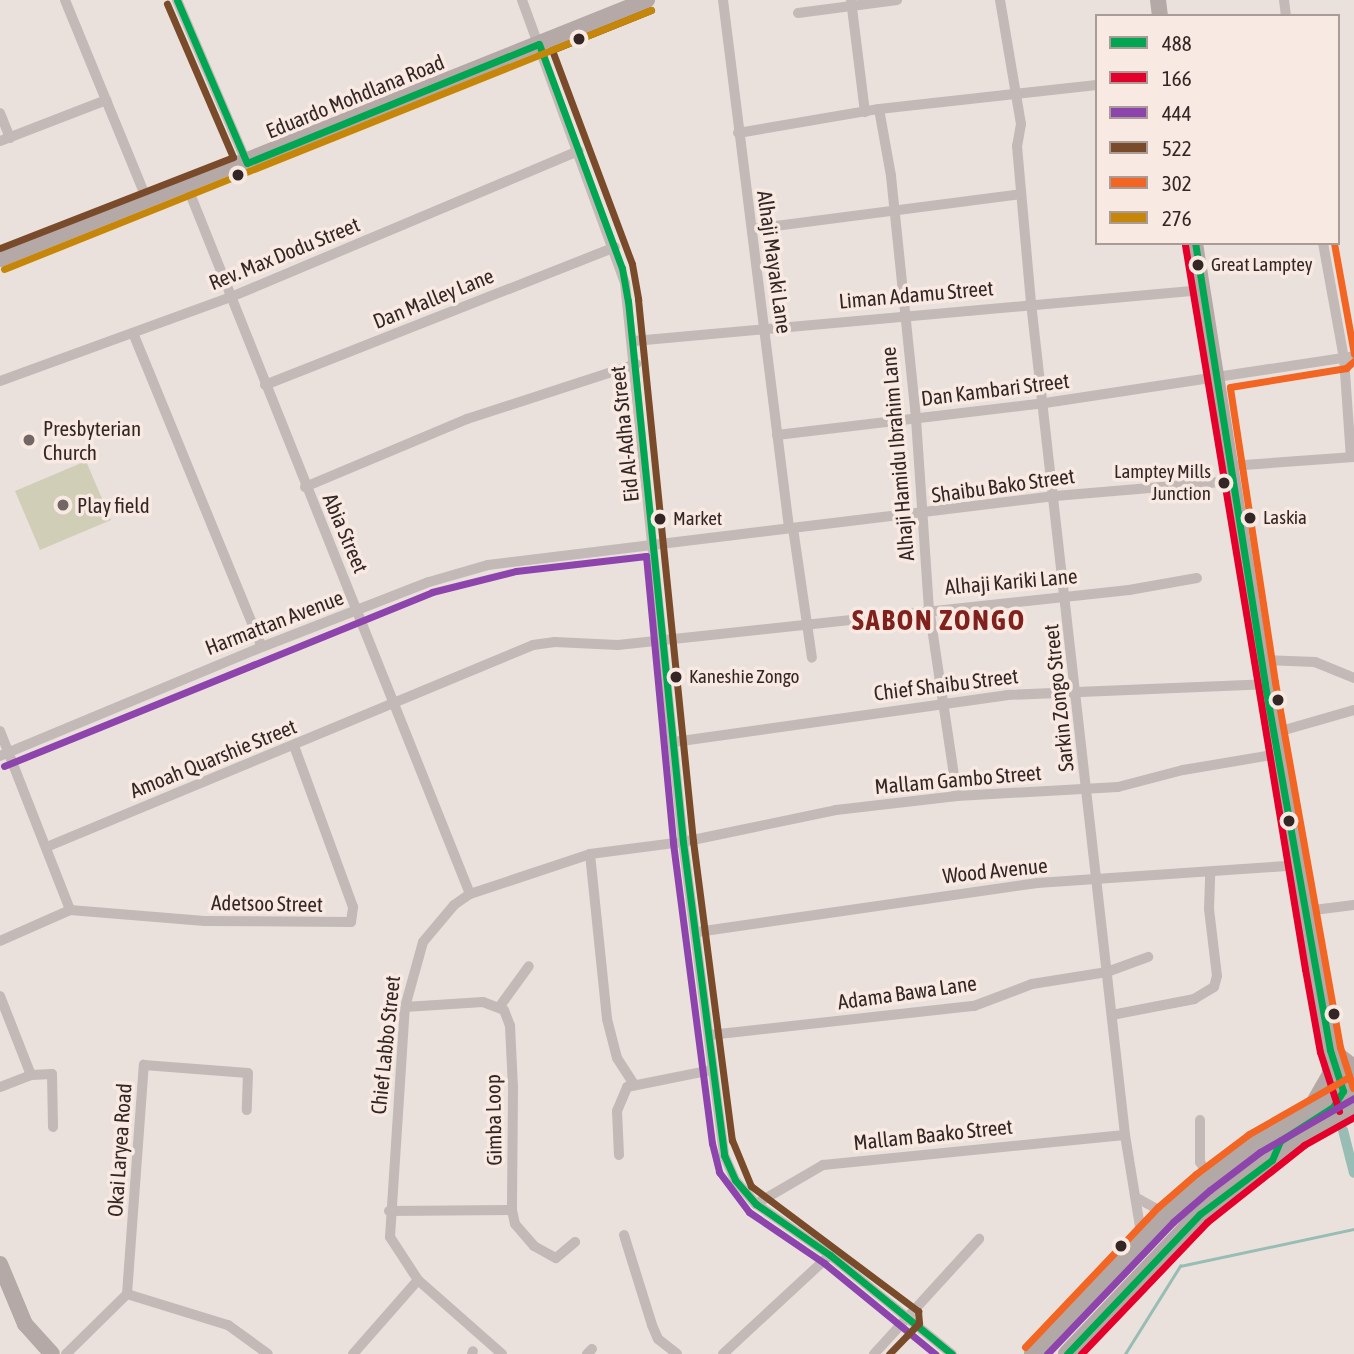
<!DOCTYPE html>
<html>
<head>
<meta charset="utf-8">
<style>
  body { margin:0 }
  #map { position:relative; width:1354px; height:1354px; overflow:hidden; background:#eae1dc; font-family:"Asap Condensed",sans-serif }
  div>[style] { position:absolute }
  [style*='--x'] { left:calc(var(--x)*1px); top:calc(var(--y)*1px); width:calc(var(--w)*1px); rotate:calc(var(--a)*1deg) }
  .green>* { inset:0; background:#d0ceb6 }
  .stream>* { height:2.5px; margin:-1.25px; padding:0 1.25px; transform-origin:1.25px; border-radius:1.25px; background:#98bdb5 }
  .canal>* { height:10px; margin:-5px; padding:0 5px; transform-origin:5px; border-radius:5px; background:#98bdb5 }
  .street>* { height:10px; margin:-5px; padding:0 5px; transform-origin:5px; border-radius:5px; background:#c3b9b6 }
  .secondary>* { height:16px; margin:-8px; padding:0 8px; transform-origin:8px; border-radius:8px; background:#b4a9a6 }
  .primary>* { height:18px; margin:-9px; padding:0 9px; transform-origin:9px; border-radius:9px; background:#b2a8a5 }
  .bus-1>* { height:7px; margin:-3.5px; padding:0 3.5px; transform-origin:3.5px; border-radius:3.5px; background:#00a651 }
  .bus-2>* { height:7px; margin:-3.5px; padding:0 3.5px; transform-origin:3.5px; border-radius:3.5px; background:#e4002b }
  .bus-3>* { height:7px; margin:-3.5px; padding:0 3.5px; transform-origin:3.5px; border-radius:3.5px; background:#8e44ad }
  .bus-4>* { height:7px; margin:-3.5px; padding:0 3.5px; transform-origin:3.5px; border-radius:3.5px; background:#7a4b2a }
  .bus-5>* { height:7px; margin:-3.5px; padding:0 3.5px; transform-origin:3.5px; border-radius:3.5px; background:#f26522 }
  .bus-6>* { height:7px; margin:-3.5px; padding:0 3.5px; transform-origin:3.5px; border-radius:3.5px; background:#c68609 }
  .dots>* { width:19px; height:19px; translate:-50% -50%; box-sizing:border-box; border:4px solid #f8eae2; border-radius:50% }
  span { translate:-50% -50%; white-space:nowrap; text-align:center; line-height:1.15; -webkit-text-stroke:7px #f8eae2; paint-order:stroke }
  .bus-label { font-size:19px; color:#332625 }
  .left { translate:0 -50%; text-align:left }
  .right { translate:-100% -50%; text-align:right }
  .street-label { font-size:21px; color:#332625 }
  .poi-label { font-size:21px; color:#332625 }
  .district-label { font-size:28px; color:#81211e; font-weight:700; letter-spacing:2px }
  .legend { position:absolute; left:1095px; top:14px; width:245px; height:231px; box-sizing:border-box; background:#f8eae2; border:2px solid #a99c96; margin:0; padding:9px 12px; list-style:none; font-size:21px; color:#332625 }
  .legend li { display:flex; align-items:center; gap:14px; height:35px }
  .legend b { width:35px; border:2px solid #a99c96 }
</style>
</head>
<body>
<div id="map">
  <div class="green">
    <div style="clip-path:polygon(86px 461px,111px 520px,40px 550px,15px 491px)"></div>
  </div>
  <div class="stream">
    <div style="--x:1125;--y:1354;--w:104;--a:-58"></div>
    <div style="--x:1180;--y:1266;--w:178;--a:-12"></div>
  </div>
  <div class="canal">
    <div style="--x:1343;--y:1130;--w:44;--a:75.7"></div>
  </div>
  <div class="street">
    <div style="--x:65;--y:0;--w:218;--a:67.7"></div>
    <div style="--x:177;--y:0;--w:177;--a:66.8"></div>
    <div style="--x:522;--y:0;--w:301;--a:70"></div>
    <div style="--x:625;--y:283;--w:562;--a:84.08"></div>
    <div style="--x:683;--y:842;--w:316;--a:82.5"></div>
    <div style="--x:724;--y:1155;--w:27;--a:66"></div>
    <div style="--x:735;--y:1180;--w:32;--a:49"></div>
    <div style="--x:756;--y:1204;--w:90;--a:34.6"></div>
    <div style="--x:830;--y:1255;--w:157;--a:39.1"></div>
    <div style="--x:723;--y:0;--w:532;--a:82.87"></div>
    <div style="--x:851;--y:0;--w:113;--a:82.9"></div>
    <div style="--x:1000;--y:0;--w:126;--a:80.4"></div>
    <div style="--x:1021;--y:124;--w:22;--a:100"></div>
    <div style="--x:1017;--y:146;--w:158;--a:84.9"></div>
    <div style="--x:1031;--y:303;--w:837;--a:83.55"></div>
    <div style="--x:1125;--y:1135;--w:105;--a:80.7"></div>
    <div style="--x:1284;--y:0;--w:16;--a:83"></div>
    <div style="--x:798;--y:13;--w:100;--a:-7.5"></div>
    <div style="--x:879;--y:109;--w:68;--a:79.8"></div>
    <div style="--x:891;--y:176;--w:244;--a:84.1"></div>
    <div style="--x:916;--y:419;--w:189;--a:86.1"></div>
    <div style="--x:929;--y:608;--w:190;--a:81.5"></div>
    <div style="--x:0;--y:113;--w:27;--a:68"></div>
    <div style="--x:738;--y:133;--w:143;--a:-9.7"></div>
    <div style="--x:879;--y:109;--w:219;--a:-6.3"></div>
    <div style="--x:0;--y:141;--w:114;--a:-21.1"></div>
    <div style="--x:187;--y:186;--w:762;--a:68.21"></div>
    <div style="--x:752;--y:229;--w:270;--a:-7.4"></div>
    <div style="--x:1323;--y:243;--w:117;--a:79.7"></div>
    <div style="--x:1344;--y:358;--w:99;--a:86"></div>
    <div style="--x:133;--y:333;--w:339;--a:67.7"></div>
    <div style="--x:634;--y:341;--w:571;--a:-5.12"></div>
    <div style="--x:0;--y:381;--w:246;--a:-20"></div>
    <div style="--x:231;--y:297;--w:377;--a:-22.8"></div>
    <div style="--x:265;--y:385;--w:376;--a:-21.5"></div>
    <div style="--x:777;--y:435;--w:270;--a:-6.8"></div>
    <div style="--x:1045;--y:403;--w:313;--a:-8.6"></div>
    <div style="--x:1230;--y:466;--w:124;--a:-4.2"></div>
    <div style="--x:305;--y:487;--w:176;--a:-22.8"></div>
    <div style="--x:467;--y:419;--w:178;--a:-18"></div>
    <div style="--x:793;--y:528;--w:131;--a:81.7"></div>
    <div style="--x:1261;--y:660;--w:54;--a:2.1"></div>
    <div style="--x:1315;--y:662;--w:42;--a:22.3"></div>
    <div style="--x:0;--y:731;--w:192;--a:68.6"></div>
    <div style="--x:1274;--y:733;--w:83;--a:-16"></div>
    <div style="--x:674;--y:742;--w:336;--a:-8"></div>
    <div style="--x:1007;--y:695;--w:258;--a:-2.4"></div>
    <div style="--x:0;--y:756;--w:284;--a:-22.6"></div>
    <div style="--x:262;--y:647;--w:179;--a:-21.3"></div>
    <div style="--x:429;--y:582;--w:61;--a:-16.1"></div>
    <div style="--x:488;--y:565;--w:571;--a:-6.94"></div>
    <div style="--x:1055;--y:496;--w:178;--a:-4.8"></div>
    <div style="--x:49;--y:846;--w:524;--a:-22.55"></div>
    <div style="--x:533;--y:645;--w:22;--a:-8"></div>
    <div style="--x:555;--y:642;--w:63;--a:2.7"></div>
    <div style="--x:618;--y:645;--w:514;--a:-6.14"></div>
    <div style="--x:1129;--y:590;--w:69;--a:-10"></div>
    <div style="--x:590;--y:854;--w:166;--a:84.1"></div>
    <div style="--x:607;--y:1019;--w:40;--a:75.6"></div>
    <div style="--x:617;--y:1058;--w:30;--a:57"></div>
    <div style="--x:1306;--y:911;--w:48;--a:-7.1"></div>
    <div style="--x:697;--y:932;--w:344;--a:-8.2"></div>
    <div style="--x:1037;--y:883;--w:264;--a:-3.9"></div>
    <div style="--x:0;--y:941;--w:77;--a:-23.9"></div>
    <div style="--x:70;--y:910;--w:135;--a:4.7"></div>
    <div style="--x:205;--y:921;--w:146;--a:0.4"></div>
    <div style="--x:351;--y:922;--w:15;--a:-82"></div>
    <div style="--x:353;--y:907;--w:171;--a:-110.1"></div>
    <div style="--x:0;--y:996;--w:85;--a:68.6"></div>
    <div style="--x:500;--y:1006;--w:49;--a:-54.1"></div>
    <div style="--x:405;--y:1007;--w:78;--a:-3.7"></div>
    <div style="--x:483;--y:1002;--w:22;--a:21"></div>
    <div style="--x:504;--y:1010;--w:17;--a:69"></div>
    <div style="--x:510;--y:1026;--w:62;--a:87.2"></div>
    <div style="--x:513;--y:1088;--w:122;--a:90.5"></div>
    <div style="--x:512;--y:1210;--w:14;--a:78"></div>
    <div style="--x:515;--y:1224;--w:29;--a:49"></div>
    <div style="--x:534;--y:1246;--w:25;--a:29"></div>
    <div style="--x:556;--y:1258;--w:25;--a:-40"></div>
    <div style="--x:1112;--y:1015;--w:84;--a:-11"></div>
    <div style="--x:1194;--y:999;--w:23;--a:-31"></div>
    <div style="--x:1214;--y:987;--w:11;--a:-75"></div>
    <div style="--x:1217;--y:976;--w:67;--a:-96.8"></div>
    <div style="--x:1209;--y:909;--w:37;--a:-88"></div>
    <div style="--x:710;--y:1035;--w:266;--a:-6.3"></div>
    <div style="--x:974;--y:1006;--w:62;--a:-20.8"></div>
    <div style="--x:1032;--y:984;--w:76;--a:-9.1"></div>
    <div style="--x:1107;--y:972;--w:44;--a:-20.1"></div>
    <div style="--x:0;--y:1087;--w:33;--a:-21"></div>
    <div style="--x:31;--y:1075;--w:21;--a:-3"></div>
    <div style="--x:52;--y:1074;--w:53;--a:88.9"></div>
    <div style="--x:1200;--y:1120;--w:42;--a:90"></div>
    <div style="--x:1200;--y:1162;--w:18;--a:56"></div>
    <div style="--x:619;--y:1155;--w:44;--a:-92.6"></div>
    <div style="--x:617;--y:1111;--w:26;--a:-67"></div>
    <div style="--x:627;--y:1087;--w:87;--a:-11.3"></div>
    <div style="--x:1137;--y:1198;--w:33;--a:29"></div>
    <div style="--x:756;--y:1204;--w:78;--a:-30.2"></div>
    <div style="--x:823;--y:1165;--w:303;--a:-5.7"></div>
    <div style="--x:389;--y:1211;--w:123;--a:-0.5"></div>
    <div style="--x:624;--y:1235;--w:94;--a:72.7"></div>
    <div style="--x:652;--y:1325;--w:15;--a:67"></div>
    <div style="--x:658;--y:1339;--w:24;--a:38"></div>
    <div style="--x:127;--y:1294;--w:230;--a:-85.8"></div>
    <div style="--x:144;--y:1065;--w:104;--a:4.4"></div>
    <div style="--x:248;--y:1073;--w:37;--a:92"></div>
    <div style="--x:127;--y:1294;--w:106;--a:17.1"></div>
    <div style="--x:228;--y:1325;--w:49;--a:35.9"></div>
    <div style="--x:66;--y:1354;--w:86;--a:-44.5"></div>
    <div style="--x:353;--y:1354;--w:98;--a:-48.7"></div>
    <div style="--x:472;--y:1354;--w:3;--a:-72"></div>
    <div style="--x:502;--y:1354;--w:112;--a:-138.6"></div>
    <div style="--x:418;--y:1280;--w:51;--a:-123.1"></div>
    <div style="--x:390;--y:1237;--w:230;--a:-86.3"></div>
    <div style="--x:405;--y:1007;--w:67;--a:-74.5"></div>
    <div style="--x:423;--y:942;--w:48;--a:-50"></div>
    <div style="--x:454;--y:905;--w:19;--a:-35"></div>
    <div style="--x:470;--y:894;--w:126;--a:-18.4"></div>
    <div style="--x:590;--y:854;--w:94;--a:-7.4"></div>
    <div style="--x:683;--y:842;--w:156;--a:-11.8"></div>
    <div style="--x:836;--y:810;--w:122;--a:-6.6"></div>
    <div style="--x:957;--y:796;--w:161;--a:-3.2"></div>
    <div style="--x:1118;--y:787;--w:67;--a:-14.7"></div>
    <div style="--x:1183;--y:770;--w:96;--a:-9.6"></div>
    <div style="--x:587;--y:1354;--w:7;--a:-45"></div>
    <div style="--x:723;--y:1354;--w:146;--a:-42.8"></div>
    <div style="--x:874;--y:1354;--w:156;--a:-47.6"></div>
  </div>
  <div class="secondary">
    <div style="--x:1158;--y:0;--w:16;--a:83"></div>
    <div style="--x:1195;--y:243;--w:447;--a:81"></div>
    <div style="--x:1265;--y:684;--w:372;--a:79.9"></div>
    <div style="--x:1330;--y:1050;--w:55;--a:71.9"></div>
    <div style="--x:0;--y:259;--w:697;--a:-21.82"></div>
    <div style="--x:0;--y:1264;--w:65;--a:67.4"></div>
    <div style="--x:25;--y:1324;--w:40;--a:48"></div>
  </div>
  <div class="primary">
    <div style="--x:1330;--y:1050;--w:31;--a:38"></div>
    <div style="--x:1314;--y:1104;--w:34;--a:-60"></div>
    <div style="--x:1331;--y:1074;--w:24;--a:-92"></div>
    <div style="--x:1033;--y:1354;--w:193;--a:-46.5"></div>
    <div style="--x:1166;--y:1214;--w:49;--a:-40.9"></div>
    <div style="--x:1203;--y:1182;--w:64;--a:-37.4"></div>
    <div style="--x:1254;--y:1143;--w:115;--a:-29.7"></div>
    <div style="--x:1067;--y:1354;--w:193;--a:-46.5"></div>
    <div style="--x:1200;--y:1214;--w:125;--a:-38.5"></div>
    <div style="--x:1298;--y:1136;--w:64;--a:-29"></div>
  </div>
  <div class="bus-1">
    <div style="--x:177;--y:0;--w:177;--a:66.8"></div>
    <div style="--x:247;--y:163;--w:315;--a:-22.2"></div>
    <div style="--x:539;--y:44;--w:239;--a:69.7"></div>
    <div style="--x:622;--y:268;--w:34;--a:80"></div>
    <div style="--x:628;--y:301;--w:544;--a:84.2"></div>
    <div style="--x:683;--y:842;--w:316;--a:82.5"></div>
    <div style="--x:724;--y:1155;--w:27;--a:66"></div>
    <div style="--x:735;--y:1180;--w:32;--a:49"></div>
    <div style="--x:756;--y:1204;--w:90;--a:34.6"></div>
    <div style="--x:830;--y:1255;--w:157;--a:39.1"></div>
    <div style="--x:1067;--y:1354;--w:193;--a:-46.5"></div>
    <div style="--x:1200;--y:1214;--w:90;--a:-36.9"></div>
    <div style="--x:1272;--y:1160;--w:21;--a:-67"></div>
    <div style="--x:1280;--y:1141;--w:63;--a:-32.7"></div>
    <div style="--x:1333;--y:1107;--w:19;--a:-58"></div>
    <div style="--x:1343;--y:1091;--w:43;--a:-107.6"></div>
    <div style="--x:1330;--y:1050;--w:372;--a:-100.1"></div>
    <div style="--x:1265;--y:684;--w:447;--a:-99"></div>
  </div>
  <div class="bus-2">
    <div style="--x:1185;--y:245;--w:734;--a:80.59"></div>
    <div style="--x:1305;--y:969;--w:84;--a:79.8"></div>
    <div style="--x:1320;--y:1052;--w:62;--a:72.1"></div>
    <div style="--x:1081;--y:1354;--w:182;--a:-46.3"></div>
    <div style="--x:1207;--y:1222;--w:124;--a:-38.4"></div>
    <div style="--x:1304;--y:1145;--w:57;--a:-29.2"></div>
  </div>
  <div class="bus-3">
    <div style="--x:4;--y:766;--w:462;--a:-22.1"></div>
    <div style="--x:432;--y:592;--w:87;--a:-14"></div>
    <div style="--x:516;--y:571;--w:131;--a:-6.6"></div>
    <div style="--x:646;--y:556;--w:288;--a:84.6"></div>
    <div style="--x:673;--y:843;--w:303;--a:82.6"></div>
    <div style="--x:712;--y:1143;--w:30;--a:76"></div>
    <div style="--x:719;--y:1172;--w:50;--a:53.1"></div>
    <div style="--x:749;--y:1212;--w:91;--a:34.2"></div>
    <div style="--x:824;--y:1263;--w:144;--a:39.3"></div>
    <div style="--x:1047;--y:1354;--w:182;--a:-46.3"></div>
    <div style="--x:1173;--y:1222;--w:49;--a:-40.9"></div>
    <div style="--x:1210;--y:1190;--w:63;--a:-37.2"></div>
    <div style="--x:1260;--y:1152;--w:108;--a:-29.9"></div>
  </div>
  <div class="bus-4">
    <div style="--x:651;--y:10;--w:107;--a:158"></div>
    <div style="--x:552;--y:50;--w:228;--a:69.5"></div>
    <div style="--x:632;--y:264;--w:36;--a:80"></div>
    <div style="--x:638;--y:299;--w:545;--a:84.21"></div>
    <div style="--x:693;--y:841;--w:302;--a:82.6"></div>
    <div style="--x:732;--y:1140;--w:50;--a:67.6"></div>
    <div style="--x:751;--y:1186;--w:209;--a:36.8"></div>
    <div style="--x:918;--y:1311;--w:12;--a:85"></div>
    <div style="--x:919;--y:1323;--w:43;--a:134.1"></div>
    <div style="--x:0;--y:248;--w:250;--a:-21.3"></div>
    <div style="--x:233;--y:157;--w:167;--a:-113.3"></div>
  </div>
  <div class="bus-5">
    <div style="--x:1334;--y:243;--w:113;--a:79.8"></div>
    <div style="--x:1353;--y:1088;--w:43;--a:-107.6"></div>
    <div style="--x:1340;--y:1047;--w:371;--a:-100.1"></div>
    <div style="--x:1275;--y:682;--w:298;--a:-98.7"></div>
    <div style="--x:1230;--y:387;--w:118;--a:-9.3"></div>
    <div style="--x:1346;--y:368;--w:11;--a:-41"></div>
    <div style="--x:1025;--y:1347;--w:193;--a:-46.5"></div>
    <div style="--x:1158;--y:1207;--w:50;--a:-41"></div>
    <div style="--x:1196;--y:1174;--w:66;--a:-37"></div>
    <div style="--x:1249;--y:1134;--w:115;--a:-29.7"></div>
  </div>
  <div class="bus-6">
    <div style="--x:4;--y:269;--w:697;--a:-21.82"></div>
  </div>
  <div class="dots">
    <div style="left:579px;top:39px;background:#332625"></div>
    <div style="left:238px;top:175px;background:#332625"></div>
    <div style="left:1198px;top:265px;background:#332625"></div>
    <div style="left:29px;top:440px;background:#736765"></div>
    <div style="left:1224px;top:483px;background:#332625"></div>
    <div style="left:63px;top:505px;background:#736765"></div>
    <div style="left:1250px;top:518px;background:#332625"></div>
    <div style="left:660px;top:519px;background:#332625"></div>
    <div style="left:676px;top:677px;background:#332625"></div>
    <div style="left:1278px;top:700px;background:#332625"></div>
    <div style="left:1289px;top:821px;background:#332625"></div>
    <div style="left:1334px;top:1014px;background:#332625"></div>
    <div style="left:1121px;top:1246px;background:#332625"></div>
  </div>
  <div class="bus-label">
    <span class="left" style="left:1211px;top:265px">Great Lamptey</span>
    <span class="right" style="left:1211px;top:483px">Lamptey Mills<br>Junction</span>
    <span class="left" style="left:1263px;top:518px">Laskia</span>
    <span class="left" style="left:673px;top:519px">Market</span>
    <span class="left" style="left:689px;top:677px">Kaneshie Zongo</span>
  </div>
  <div class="street-label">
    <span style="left:355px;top:96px;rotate:-22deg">Eduardo Mohdlana Road</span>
    <span style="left:284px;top:253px;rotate:-22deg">Rev. Max Dodu Street</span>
    <span style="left:775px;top:262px;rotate:82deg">Alhaji Mayaki Lane</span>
    <span style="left:916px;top:294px;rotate:-5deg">Liman Adamu Street</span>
    <span style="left:433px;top:298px;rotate:-22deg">Dan Malley Lane</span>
    <span style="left:995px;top:389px;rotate:-7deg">Dan Kambari Street</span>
    <span style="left:624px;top:434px;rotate:-96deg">Eid Al-Adha Street</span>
    <span style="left:897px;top:454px;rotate:-95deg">Alhaji Hamidu Ibrahim Lane</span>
    <span style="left:1003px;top:485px;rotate:-8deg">Shaibu Bako Street</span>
    <span style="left:346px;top:533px;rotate:67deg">Abia Street</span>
    <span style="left:1011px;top:581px;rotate:-5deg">Alhaji Kariki Lane</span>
    <span style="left:274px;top:622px;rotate:-21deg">Harmattan Avenue</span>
    <span style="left:946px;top:684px;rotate:-7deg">Chief Shaibu Street</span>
    <span style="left:1058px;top:698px;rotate:-96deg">Sarkin Zongo Street</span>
    <span style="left:213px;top:758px;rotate:-22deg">Amoah Quarshie Street</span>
    <span style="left:958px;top:779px;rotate:-5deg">Mallam Gambo Street</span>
    <span style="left:995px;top:870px;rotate:-6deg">Wood Avenue</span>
    <span style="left:267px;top:903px;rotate:1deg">Adetsoo Street</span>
    <span style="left:907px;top:992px;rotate:-8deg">Adama Bawa Lane</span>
    <span style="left:385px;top:1045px;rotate:-84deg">Chief Labbo Street</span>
    <span style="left:493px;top:1120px;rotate:-91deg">Gimba Loop</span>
    <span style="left:933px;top:1134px;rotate:-6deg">Mallam Baako Street</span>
    <span style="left:119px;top:1150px;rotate:-86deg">Okai Laryea Road</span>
  </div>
  <div class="poi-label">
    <span class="left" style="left:43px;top:440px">Presbyterian<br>Church</span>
    <span class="left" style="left:77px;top:505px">Play field</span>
  </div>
  <div class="district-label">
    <span style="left:939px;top:620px">SABON ZONGO</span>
  </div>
  <ul class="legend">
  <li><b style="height:9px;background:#00a651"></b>488</li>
  <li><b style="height:9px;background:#e4002b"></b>166</li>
  <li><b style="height:9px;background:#8e44ad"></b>444</li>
  <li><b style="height:9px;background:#7a4b2a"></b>522</li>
  <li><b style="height:9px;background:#f26522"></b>302</li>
  <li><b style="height:9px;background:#c68609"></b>276</li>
  </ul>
</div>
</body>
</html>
